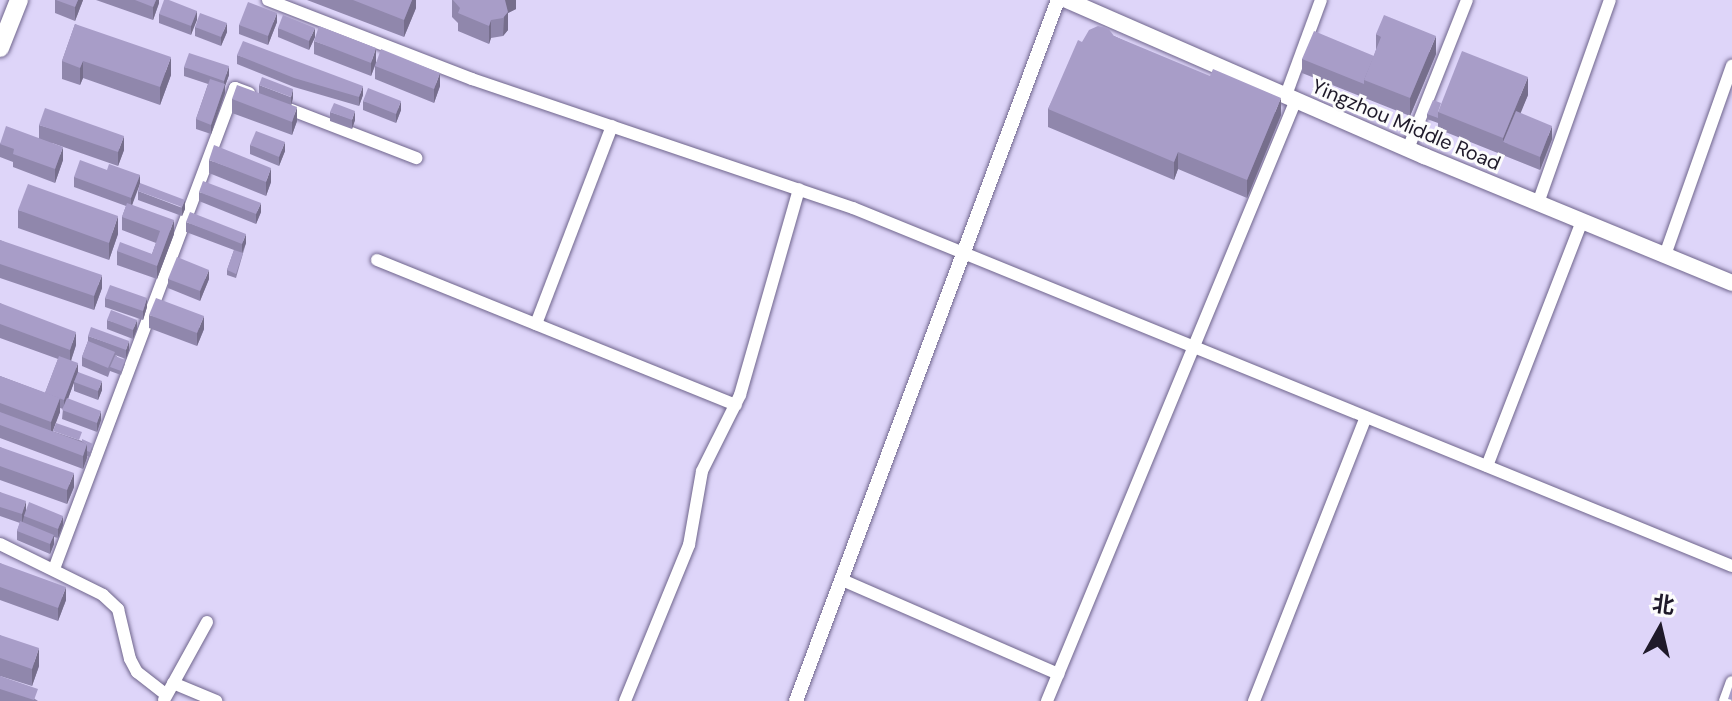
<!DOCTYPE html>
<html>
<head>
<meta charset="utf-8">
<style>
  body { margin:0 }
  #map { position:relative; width:1732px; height:701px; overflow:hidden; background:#ded5f9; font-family:"DM Sans","Noto Sans SC",sans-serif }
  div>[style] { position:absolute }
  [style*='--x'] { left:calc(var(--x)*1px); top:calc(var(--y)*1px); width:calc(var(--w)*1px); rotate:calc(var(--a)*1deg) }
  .roads { filter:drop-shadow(0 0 2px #6f658c) drop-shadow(0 0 2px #6f658c) }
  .minor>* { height:12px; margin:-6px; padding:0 6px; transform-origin:6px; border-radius:6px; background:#fff }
  .tertiary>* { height:14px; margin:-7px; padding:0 7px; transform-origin:7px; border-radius:7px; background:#fff }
  .secondary>* { height:16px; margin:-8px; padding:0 8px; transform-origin:8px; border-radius:8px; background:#fff }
  .primary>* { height:18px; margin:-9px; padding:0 9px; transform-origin:9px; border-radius:9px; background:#fff }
  .wall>* { inset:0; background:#9087ac }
  .shaded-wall>* { inset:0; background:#766e8c }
  .building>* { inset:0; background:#a89dc8 }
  span { translate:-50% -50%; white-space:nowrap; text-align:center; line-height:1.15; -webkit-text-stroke:6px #fcfcfc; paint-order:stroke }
  .street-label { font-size:20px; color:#1f1a2a }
  .north { position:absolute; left:1620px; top:589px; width:80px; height:80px; -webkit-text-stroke:6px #fcfcfc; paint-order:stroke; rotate:8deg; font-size:22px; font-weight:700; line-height:32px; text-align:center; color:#1f1a2a }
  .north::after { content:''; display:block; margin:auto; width:28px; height:36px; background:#1f1a2a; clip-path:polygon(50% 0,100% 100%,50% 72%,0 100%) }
</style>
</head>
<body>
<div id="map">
  <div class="roads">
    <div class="minor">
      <div style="--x:268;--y:0;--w:219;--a:21.2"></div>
      <div style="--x:472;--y:79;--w:402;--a:18.7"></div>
      <div style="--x:853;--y:208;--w:949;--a:22.16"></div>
      <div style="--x:1286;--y:95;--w:101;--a:-69.8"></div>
      <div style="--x:284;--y:107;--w:142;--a:21.1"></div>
      <div style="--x:1408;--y:149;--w:160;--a:-68.4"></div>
      <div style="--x:1538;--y:203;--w:215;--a:-70.5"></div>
      <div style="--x:1665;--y:255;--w:201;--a:-70.5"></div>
      <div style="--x:377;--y:260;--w:387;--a:22"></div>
      <div style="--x:536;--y:324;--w:212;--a:-69"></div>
      <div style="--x:1487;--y:466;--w:263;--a:-68.8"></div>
      <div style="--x:0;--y:544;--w:115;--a:26.3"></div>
      <div style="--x:103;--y:595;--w:21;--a:43"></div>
      <div style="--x:118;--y:609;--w:51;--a:76.5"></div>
      <div style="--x:130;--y:659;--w:15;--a:62"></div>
      <div style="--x:137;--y:672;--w:37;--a:38"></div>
      <div style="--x:54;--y:569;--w:514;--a:-69.38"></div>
      <div style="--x:235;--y:88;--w:15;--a:20"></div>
      <div style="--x:842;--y:580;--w:236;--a:23.5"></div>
      <div style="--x:173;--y:683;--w:47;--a:22.7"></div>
      <div style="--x:164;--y:700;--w:89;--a:-61.1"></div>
      <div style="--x:625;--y:701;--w:169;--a:-67.7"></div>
      <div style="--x:689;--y:545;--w:75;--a:-80"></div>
      <div style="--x:702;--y:471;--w:85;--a:-63.4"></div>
      <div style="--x:740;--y:395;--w:214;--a:-74"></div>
      <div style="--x:1047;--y:701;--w:651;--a:-67.5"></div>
      <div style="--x:1254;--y:701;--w:305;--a:-68.5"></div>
      <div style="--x:1725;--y:701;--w:20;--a:-70"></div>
    </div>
    <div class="tertiary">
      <div style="--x:796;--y:701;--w:748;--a:-69.51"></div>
    </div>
    <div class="secondary">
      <div style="--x:1067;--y:0;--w:390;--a:23.6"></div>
      <div style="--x:1424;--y:156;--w:333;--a:22.4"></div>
    </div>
    <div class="primary">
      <div style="--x:0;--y:48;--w:52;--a:-68.4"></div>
    </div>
  </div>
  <div class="wall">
    <div style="clip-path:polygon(55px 0,83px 0,75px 21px,55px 13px)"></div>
    <div style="clip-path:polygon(96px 0,159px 0,159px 3px,153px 20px)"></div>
    <div style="clip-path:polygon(307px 0,416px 0,416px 8px,404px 37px)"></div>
    <div style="clip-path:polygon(452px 0,516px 0,516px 9px,508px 13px,508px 30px,503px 36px,491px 38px,489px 44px,458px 31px,458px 23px,452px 17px)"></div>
    <div style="clip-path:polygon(197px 11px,191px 35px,159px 23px,159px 14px)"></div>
    <div style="clip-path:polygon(277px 22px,268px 45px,239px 34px,239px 25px)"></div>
    <div style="clip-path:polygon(75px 24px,171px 75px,160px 105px,83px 78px,80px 85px,62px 79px,62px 61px)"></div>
    <div style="clip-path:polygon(195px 27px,227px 32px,221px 46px,195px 36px)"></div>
    <div style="clip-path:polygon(278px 28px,315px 37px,309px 50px,278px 37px)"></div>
    <div style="clip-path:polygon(1376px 34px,1436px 54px,1410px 116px,1302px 73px,1302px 59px,1374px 56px,1376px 50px)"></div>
    <div style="clip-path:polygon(1114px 36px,1281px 115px,1247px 198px,1178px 169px,1174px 180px,1048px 127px,1048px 109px,1082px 42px)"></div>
    <div style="clip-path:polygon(314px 41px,376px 62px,440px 86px,434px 103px,375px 79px,375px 66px,371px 76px,314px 54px)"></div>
    <div style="clip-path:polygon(237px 55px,363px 95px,359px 106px,294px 87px,237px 64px)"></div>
    <div style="clip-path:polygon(184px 67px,229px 75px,225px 86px,225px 93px,211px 134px,196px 129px,196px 119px,208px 84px,184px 76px)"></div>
    <div style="clip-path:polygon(259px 85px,293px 98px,291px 105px,297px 121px,292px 135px,232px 113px,232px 99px,259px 93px)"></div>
    <div style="clip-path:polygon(1528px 95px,1520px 113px,1552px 139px,1540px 170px,1438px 129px,1438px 123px,1427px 119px,1427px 114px)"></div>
    <div style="clip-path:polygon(363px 101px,401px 110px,396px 123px,363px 110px)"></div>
    <div style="clip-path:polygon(330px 112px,355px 120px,352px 129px,330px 121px)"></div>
    <div style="clip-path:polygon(39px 125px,124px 150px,118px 166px,52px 143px,63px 160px,55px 183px,13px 167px,13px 162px,0 157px,0 143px,39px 138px)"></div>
    <div style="clip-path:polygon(250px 145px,285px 151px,279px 166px,250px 154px)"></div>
    <div style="clip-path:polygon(209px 160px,271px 182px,266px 196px,209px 173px)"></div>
    <div style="clip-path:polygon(107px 170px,140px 175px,132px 205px,174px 234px,157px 279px,117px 265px,117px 251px,152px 254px,156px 243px,122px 230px,122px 217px,126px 206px,74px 187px,74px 177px)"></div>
    <div style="clip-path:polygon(138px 191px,185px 209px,182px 216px,138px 200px)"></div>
    <div style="clip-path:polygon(199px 192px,261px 212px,256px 224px,199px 201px)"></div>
    <div style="clip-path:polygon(18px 210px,118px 234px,109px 260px,18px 228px)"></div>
    <div style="clip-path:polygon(186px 222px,246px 243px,236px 278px,227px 275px,227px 270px,234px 250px,186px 232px)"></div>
    <div style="clip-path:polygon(0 240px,102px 288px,94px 310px,0 278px)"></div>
    <div style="clip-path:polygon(168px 279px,209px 279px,200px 301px,168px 288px)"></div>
    <div style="clip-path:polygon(105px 298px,147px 307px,143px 320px,105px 307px)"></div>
    <div style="clip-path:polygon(0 303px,76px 345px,71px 360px,78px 372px,102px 390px,98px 400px,74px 391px,74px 382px,68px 399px,101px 420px,97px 432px,62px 419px,63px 409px,60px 408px,60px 412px,52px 431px,82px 441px,93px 448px,90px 457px,87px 456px,83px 469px,0 438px,0 376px,45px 393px,58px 359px,0 338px)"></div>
    <div style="clip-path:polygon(149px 315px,204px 329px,197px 346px,149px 328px)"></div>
    <div style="clip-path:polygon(107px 320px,137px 329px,133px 339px,107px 329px)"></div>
    <div style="clip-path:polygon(88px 336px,129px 350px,126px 359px,115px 355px,125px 364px,121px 375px,110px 371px,108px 377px,82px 366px,82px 357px,88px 341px)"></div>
    <div style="clip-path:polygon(0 447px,74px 487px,67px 504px,0 480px)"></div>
    <div style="clip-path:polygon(0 492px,26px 510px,63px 525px,58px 538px,54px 537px,54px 544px,50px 554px,17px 540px,17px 531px,20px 523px,0 516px)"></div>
    <div style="clip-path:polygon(0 563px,66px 600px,58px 621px,0 600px)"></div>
    <div style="clip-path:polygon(0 635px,39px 666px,32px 686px,0 676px)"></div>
    <div style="clip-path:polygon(0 676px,38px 701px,0 701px)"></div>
  </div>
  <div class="shaded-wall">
    <div style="clip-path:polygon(78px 0,83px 0,75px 21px,75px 7px)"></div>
    <div style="clip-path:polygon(156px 0,159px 0,159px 3px,153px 20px,153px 7px)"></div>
    <div style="clip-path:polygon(412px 0,416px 0,416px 8px,404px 37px,404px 20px)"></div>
    <div style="clip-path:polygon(505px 0,516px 0,516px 9px,508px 13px,508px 30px,503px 36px)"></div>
    <div style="clip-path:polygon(197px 11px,197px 20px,191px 35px,191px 26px)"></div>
    <div style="clip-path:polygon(277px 13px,277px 22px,268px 45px,268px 36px)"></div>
    <div style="clip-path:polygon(491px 20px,491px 38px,489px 44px,489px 26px)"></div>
    <div style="clip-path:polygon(227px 23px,227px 32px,221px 46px,221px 37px)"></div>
    <div style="clip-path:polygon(315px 28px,315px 37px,309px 50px,309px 41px)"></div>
    <div style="clip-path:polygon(1436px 36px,1436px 54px,1410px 116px,1410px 98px)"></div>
    <div style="clip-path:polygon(376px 48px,376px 62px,371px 76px,371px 63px)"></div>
    <div style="clip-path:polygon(171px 57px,171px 75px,160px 105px,160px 87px)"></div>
    <div style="clip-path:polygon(83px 61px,83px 78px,80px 85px,80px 68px)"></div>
    <div style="clip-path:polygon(229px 66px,229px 75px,225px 86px,225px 93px,211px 134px,211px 125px,224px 87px,224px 81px)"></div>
    <div style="clip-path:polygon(440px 73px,440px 86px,434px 103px,434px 89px)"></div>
    <div style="clip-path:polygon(1528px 77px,1528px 95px,1508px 144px,1503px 142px,1503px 138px)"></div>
    <div style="clip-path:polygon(363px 86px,363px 95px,359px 106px,359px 97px)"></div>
    <div style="clip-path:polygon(293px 89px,293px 98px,291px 106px,291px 97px)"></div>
    <div style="clip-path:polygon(1281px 98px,1281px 115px,1247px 198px,1247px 180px)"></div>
    <div style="clip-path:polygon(401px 101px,401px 110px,396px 123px,396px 114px)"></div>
    <div style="clip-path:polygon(297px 107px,297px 121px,292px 135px,292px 122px)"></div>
    <div style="clip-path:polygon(355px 111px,355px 120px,352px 129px,352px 120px)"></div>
    <div style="clip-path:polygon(1552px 126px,1552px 139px,1540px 170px,1540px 157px)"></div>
    <div style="clip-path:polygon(124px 136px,124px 150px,118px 166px,118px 152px)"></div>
    <div style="clip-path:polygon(285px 142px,285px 151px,279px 166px,279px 157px)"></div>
    <div style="clip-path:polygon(63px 147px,63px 160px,55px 183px,55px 169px)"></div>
    <div style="clip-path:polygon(1178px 152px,1178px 169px,1174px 180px,1174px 162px)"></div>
    <div style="clip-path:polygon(271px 168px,271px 182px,266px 196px,266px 182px)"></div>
    <div style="clip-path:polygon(140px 175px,140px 184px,131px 208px,131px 198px)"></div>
    <div style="clip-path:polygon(185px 200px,185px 209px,182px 216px,182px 207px)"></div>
    <div style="clip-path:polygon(261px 203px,261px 212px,256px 224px,256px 214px)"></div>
    <div style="clip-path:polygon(118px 216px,118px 234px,109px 260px,109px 243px)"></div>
    <div style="clip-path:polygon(174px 220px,174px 234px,157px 279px,157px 266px)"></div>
    <div style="clip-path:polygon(246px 234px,246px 243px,242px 253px,242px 244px)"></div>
    <div style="clip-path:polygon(209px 270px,209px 279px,200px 301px,200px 291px)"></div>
    <div style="clip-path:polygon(102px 275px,102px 288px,94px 310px,94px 296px)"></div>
    <div style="clip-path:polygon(147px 298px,147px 307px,143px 320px,143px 311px)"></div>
    <div style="clip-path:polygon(204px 316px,204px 329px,197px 346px,197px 333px)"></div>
    <div style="clip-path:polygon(137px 320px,137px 329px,133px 339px,133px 330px)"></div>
    <div style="clip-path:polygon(76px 332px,76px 345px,70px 364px,70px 350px)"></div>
    <div style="clip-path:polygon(129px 341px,129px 350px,126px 359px,126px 350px)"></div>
    <div style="clip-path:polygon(78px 363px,78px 372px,64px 409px,64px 400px)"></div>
    <div style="clip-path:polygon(102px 381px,102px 390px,98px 400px,98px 391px)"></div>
    <div style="clip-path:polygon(60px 398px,60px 412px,51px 436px,51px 422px)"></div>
    <div style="clip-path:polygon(101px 411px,101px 420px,97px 432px,97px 423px)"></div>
    <div style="clip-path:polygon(87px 444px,87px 458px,83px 469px,83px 456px)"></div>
    <div style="clip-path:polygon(74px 473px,74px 487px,67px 504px,67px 490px)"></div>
    <div style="clip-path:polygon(26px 501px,26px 510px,22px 523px,22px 514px)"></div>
    <div style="clip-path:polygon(63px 516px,63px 525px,58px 538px,58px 529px)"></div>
    <div style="clip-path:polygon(54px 535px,54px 544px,50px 554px,50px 544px)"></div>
    <div style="clip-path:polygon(66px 587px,66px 600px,58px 621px,58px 608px)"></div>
    <div style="clip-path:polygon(39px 648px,39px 666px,32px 686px,32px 669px)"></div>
  </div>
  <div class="building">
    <div style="clip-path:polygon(56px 0,78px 0,75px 7px)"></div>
    <div style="clip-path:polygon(135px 0,156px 0,153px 7px)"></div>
    <div style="clip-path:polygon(164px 0,169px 0,197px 11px,191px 26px,159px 14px)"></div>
    <div style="clip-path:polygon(353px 0,412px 0,404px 20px)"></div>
    <div style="clip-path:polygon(453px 0,505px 0,508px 12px,503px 18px,491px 20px,489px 26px,458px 13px,460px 8px)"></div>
    <div style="clip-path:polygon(248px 2px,277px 13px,268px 36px,239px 25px)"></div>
    <div style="clip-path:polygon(200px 13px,227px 23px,221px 37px,195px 27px)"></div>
    <div style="clip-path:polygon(283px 15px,315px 28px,309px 41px,278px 28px)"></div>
    <div style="clip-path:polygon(1384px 15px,1436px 36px,1410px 98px,1364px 80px,1381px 37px,1376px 34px)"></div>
    <div style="clip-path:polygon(75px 24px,171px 57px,160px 87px,83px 61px,80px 68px,62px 61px)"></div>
    <div style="clip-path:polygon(319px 26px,376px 48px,371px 63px,314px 41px)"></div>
    <div style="clip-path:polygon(1098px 26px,1108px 28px,1114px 36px,1210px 76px,1213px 69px,1281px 98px,1247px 180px,1178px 152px,1174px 162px,1048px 109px,1078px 40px,1082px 42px,1089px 30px)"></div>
    <div style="clip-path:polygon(1314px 31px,1374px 56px,1364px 80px,1364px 84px,1302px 59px)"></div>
    <div style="clip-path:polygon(243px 41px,363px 86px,359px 97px,294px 78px,237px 55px)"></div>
    <div style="clip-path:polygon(381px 49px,440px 73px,434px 89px,375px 66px)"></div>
    <div style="clip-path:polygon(1462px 51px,1528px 77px,1503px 138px,1438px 112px)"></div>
    <div style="clip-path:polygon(189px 53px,229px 66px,224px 81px,184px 67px)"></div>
    <div style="clip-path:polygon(262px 77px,293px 89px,291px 97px,259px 85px)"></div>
    <div style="clip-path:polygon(210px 79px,225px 84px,211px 125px,196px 119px)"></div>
    <div style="clip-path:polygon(237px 85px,297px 107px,292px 122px,232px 99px)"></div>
    <div style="clip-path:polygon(368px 88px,401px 101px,396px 114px,363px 101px)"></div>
    <div style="clip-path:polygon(1433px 100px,1441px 103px,1438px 112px,1438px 118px,1427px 114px)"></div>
    <div style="clip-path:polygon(334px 103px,355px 111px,352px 120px,330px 112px)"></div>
    <div style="clip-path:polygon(45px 108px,124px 136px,118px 152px,39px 125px)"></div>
    <div style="clip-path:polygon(1516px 111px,1552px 126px,1540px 157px,1503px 142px)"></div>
    <div style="clip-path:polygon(6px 126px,63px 147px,55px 169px,13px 154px,14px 149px,0 144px)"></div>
    <div style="clip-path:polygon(256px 131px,285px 142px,279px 157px,250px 145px)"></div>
    <div style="clip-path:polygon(214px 145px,271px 168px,266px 182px,209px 160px)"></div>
    <div style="clip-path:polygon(80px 160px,107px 170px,109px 164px,140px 175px,131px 198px,74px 177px)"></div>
    <div style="clip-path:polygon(203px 181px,261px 203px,256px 214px,199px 192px)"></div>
    <div style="clip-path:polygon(140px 183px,185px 200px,182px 207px,138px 191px)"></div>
    <div style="clip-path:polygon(28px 184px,118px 216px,109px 243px,18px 210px)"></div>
    <div style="clip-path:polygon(127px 203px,174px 220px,157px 266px,117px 251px,120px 242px,152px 254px,160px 231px,122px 217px)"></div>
    <div style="clip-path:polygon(190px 212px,246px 234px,242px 244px,186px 222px)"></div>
    <div style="clip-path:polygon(0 240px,102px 275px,94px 296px,0 264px)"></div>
    <div style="clip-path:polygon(234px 250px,243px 253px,236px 274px,227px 270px)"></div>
    <div style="clip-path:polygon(177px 257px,209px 270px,200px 291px,168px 279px)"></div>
    <div style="clip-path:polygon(110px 285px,147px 298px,143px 311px,105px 298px)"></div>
    <div style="clip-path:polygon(156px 298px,204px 316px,197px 333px,149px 315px)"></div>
    <div style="clip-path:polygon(0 303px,76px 332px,70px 350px,0 324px)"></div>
    <div style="clip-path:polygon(111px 310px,137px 320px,133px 330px,107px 320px)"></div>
    <div style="clip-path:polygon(91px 327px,129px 341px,126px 350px,88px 336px)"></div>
    <div style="clip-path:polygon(88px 341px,115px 352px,108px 368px,82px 357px)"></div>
    <div style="clip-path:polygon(59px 356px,78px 363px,64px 400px,45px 393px)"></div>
    <div style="clip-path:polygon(115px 356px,125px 360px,121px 371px,110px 367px)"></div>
    <div style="clip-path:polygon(78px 372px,102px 381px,98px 391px,74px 382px)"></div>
    <div style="clip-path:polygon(0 376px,60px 398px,51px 422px,0 403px)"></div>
    <div style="clip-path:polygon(67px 398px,101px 411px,97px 423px,62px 410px)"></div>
    <div style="clip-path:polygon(0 412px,87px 444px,83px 456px,0 425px)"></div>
    <div style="clip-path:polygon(56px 423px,82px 432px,79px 440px,53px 431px)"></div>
    <div style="clip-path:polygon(82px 439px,93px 444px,90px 452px,87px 451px,87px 444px,82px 442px)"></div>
    <div style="clip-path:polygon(0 447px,74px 473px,67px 490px,0 466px)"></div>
    <div style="clip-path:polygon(0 492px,26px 501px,22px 514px,0 507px)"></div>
    <div style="clip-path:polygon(29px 502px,63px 516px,58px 529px,24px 516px)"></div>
    <div style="clip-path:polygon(20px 521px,54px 535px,50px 544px,17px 531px)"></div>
    <div style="clip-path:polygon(0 563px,66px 587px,58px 608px,0 587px)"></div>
    <div style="clip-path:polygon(0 635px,39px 648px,32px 669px,0 658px)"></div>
    <div style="clip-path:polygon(0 676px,38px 689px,34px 700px,0 689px)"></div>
    <div style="clip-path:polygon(1732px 687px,1732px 700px,1728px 699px)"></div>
  </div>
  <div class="street-label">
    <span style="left:1406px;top:125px;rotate:23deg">Yingzhou Middle Road</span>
  </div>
  <div class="north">北</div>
</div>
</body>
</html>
